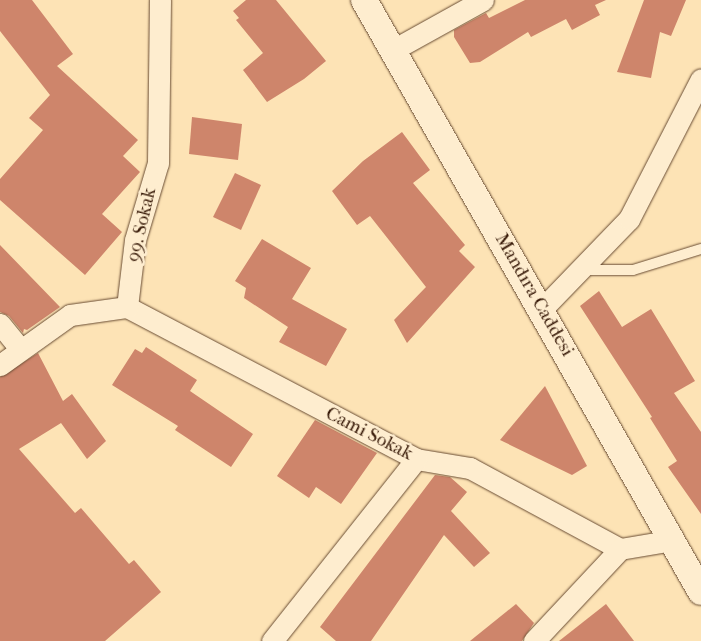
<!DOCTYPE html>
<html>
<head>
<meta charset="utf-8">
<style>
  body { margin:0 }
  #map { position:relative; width:701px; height:641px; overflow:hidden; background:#fde3b5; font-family:"IM FELL French Canon",serif }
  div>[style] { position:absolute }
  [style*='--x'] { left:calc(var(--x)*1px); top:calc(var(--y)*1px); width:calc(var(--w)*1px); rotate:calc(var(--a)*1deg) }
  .building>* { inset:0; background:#ce856b }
  .roads { filter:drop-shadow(0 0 1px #694c33) drop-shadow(0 0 1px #694c33) }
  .service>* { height:10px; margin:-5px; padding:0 5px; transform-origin:5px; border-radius:5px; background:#feedcf }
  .minor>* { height:21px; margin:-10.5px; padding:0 10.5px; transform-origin:10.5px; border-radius:10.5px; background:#feedcf }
  .tertiary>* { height:26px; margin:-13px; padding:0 13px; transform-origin:13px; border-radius:13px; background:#feedcf }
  span { translate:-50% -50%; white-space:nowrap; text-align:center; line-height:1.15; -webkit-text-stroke:5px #feedcf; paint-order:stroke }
  .street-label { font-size:19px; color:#381a08 }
</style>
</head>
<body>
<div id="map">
  <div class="building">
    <div style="clip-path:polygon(0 0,32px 0,73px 54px,57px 66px,138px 140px,123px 156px,140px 172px,102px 214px,122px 232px,85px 275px,0 200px,0 179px,43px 130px,29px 118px,50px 95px,0 31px)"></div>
    <div style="clip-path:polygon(246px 0,276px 0,326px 61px,304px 79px,267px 102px,243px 70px,263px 53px,236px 20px,239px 18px,233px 11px)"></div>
    <div style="clip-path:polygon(525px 0,606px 0,595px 5px,600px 15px,572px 30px,566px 19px,531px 37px,528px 32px,480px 62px,470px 63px,454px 37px,454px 30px,486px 13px,489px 18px)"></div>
    <div style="clip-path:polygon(644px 0,686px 0,671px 36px,660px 32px,651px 78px,617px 72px)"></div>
    <div style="clip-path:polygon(192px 117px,242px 124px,238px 160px,189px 154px)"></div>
    <div style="clip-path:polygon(402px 132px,430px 170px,413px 183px,465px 245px,459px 251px,475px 267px,407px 343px,394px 320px,426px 287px,370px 216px,357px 225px,332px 191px,363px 161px)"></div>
    <div style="clip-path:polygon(235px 173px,261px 185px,241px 230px,213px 217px)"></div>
    <div style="clip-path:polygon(262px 239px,311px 268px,292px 299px,347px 329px,326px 366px,279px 342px,288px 327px,244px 298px,246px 288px,235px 281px)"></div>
    <div style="clip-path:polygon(0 245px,60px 307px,27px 330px,24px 329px,23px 333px,9px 316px,0 312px)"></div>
    <div style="clip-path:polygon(599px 291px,622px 327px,651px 309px,695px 381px,674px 393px,701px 432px,701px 514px,668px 467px,677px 461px,650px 418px,652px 417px,580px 306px)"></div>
    <div style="clip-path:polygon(146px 347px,197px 380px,190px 391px,253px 434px,231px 467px,175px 430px,178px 426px,112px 385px,135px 349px,142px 353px)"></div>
    <div style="clip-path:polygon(38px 353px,63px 401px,72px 394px,106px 441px,87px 459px,61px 423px,19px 449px,75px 513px,81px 508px,129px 564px,134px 560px,161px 592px,105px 641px,0 641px,0 377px)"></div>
    <div style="clip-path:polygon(545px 386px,587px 466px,572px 475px,500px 440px)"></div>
    <div style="clip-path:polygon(315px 420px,377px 453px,341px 504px,316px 487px,309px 498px,277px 476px)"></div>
    <div style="clip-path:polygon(435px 475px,450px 477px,467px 492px,451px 511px,490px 553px,474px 567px,444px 535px,371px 641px,336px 641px,320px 627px)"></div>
    <div style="clip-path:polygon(516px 604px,534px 623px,522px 641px,470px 641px)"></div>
    <div style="clip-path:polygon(606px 604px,634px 641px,559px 641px)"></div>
  </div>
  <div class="roads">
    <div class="service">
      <div style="--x:583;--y:270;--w:50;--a:0"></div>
      <div style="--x:633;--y:270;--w:71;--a:-17.2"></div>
    </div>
    <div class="minor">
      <div style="--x:391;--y:51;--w:105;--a:-29"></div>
      <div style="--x:127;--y:307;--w:327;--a:27.7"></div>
      <div style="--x:416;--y:459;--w:55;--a:9.5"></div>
      <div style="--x:470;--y:468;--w:170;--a:28.4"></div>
      <div style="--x:620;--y:549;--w:54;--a:-9.6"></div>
      <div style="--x:542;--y:309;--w:125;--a:-46"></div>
      <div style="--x:629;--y:219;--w:157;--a:-62.8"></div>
      <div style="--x:0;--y:324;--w:32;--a:51"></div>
      <div style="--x:0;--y:365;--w:86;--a:-35.5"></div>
      <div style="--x:70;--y:315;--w:58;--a:-8"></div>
      <div style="--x:127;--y:307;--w:67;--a:-83.2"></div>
      <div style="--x:135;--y:240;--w:80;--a:-73.4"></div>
      <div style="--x:158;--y:163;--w:163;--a:-89.3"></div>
      <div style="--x:272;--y:641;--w:232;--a:-51.6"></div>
      <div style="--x:534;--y:641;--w:126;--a:-46.9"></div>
    </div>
    <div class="tertiary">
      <div style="--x:364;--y:0;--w:681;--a:60.35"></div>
    </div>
  </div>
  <div class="street-label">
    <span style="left:142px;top:225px;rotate:-77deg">99. Sokak</span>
    <span style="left:534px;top:295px;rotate:60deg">Mandıra Caddesi</span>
    <span style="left:369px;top:434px;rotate:27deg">Cami Sokak</span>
  </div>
</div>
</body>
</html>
